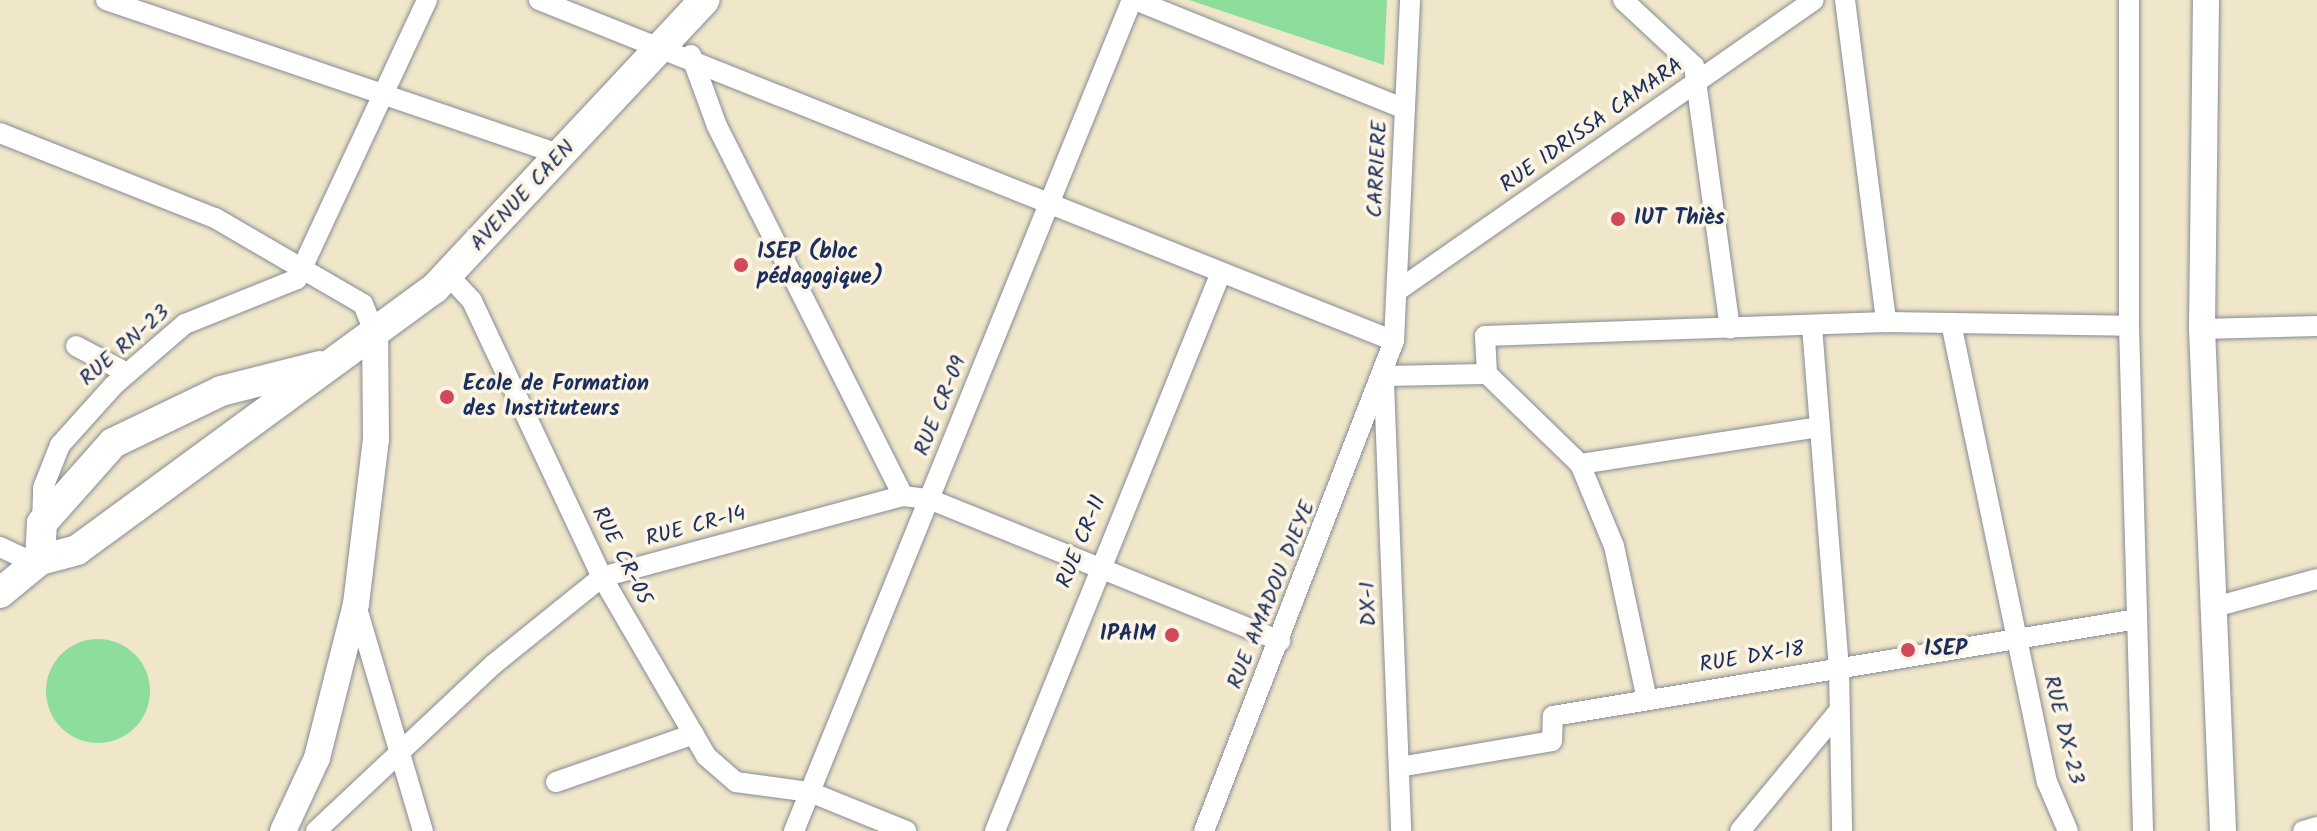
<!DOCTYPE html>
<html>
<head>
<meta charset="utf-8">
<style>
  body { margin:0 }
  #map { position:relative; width:2317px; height:831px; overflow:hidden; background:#f0e7ca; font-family:Kalam,sans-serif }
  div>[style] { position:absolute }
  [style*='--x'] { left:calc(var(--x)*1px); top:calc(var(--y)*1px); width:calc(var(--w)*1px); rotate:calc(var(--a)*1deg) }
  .green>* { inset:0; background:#8ddd9c }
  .round { border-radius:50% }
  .roads { filter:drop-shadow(0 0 2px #868b94) drop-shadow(0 0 2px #868b94) }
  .minor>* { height:20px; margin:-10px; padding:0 10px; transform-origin:10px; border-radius:10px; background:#fff }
  .major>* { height:26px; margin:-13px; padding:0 13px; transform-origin:13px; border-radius:13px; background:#fff }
  .highway>* { height:30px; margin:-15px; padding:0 15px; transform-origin:15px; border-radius:15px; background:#fff }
  .dots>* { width:22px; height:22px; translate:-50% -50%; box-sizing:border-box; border:4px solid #fcf5e5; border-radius:50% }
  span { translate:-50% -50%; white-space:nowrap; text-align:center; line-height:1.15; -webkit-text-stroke:7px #fcf5e5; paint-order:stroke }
  .street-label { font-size:22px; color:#1b2f5e }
  .poi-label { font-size:22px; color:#1b2f5e; font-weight:700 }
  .left { translate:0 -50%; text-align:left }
  .right { translate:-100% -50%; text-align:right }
</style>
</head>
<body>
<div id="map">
  <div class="green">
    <div style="clip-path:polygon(1189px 0,1387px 0,1384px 65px)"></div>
    <div class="round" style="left:46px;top:639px;width:104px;height:104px"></div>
  </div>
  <div class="roads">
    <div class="minor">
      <div style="--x:106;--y:0;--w:482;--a:18.8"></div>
      <div style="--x:539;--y:0;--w:920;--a:21.74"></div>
      <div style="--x:1135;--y:0;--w:291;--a:22"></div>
      <div style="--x:1623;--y:0;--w:97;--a:42.9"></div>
      <div style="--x:1694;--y:66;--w:265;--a:82.2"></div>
      <div style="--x:1845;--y:0;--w:325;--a:82.7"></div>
      <div style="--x:2129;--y:0;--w:326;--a:90"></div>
      <div style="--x:2129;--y:326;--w:505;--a:88.41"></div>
      <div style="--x:691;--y:55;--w:76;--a:69.9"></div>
      <div style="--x:717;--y:126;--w:414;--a:63.3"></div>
      <div style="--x:0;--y:133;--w:231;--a:21.6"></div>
      <div style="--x:215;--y:218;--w:171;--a:30.2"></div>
      <div style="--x:363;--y:304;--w:32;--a:68"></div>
      <div style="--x:448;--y:275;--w:35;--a:47"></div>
      <div style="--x:472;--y:301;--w:305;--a:64.8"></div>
      <div style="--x:602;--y:577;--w:207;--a:59.8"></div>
      <div style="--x:706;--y:756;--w:40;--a:41"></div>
      <div style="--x:736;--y:782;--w:75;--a:7.7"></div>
      <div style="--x:810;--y:792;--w:104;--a:22.1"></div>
      <div style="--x:1397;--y:291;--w:508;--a:-34.91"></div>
      <div style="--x:1951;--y:323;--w:469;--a:78.2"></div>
      <div style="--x:2047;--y:782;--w:53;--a:66.8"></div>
      <div style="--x:1812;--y:326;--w:343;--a:85.5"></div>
      <div style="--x:1839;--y:668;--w:163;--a:88.9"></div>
      <div style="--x:2202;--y:329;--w:115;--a:-1.5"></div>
      <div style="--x:76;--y:346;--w:58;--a:27.9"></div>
      <div style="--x:1384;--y:376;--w:103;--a:-1.1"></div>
      <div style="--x:1384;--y:383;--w:448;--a:87.8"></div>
      <div style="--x:1820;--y:427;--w:243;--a:171.2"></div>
      <div style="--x:1580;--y:464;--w:129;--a:-135.9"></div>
      <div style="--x:1487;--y:374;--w:38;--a:-93"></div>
      <div style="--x:1485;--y:336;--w:401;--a:-2"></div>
      <div style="--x:1886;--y:322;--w:243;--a:0.9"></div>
      <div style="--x:1580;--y:464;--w:89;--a:67.5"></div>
      <div style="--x:1614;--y:546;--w:157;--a:77.9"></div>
      <div style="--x:42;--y:523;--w:35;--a:-88"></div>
      <div style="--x:43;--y:488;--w:46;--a:-68.4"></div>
      <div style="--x:60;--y:445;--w:81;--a:-48"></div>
      <div style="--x:114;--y:385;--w:94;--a:-40.7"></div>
      <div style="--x:185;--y:324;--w:121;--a:-21.9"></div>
      <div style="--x:297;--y:279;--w:308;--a:-65"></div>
      <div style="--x:0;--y:547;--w:40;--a:25"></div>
      <div style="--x:356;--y:605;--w:236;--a:73.5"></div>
      <div style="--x:2211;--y:608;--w:110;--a:-15.3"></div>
      <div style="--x:1399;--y:767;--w:155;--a:-9.6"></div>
      <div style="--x:1552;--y:741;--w:25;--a:-88"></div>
      <div style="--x:1553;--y:716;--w:592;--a:-9.43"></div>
      <div style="--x:556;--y:782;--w:146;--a:-19.2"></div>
      <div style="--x:316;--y:831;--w:244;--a:-43.2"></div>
      <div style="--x:494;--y:664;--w:139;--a:-38.9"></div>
      <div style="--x:602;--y:577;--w:312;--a:-15.1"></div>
      <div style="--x:903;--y:496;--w:26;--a:7"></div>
      <div style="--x:929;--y:499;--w:379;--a:22"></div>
      <div style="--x:794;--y:831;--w:897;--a:-67.87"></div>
      <div style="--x:995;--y:831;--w:600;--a:-67.97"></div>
      <div style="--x:1204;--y:831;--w:526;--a:-68.81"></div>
      <div style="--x:1394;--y:341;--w:341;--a:-87.3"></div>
      <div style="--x:1740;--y:831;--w:154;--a:-50.5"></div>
      <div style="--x:2303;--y:831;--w:15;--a:-16"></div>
    </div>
    <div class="major">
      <div style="--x:2206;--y:0;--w:329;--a:90.7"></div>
      <div style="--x:2202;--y:329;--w:502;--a:87.6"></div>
      <div style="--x:283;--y:831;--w:81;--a:-65"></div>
      <div style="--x:317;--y:758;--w:159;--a:-75.8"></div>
      <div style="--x:356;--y:604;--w:166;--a:-83.1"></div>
      <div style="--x:376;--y:439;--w:105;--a:-90.5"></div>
    </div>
    <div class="highway">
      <div style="--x:40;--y:560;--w:37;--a:-87"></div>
      <div style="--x:42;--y:523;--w:107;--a:-48.4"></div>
      <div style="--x:113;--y:443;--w:120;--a:-25.7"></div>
      <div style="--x:221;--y:391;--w:102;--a:-14.2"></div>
      <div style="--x:0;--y:593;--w:52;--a:-39.5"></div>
      <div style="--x:40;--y:560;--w:38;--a:-15"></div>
      <div style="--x:77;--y:550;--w:442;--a:-36.2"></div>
      <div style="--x:434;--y:289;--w:396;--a:-46.9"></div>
    </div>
  </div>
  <div class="dots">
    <div style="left:1618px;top:219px;background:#d1495b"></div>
    <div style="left:741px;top:265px;background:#d1495b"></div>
    <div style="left:447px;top:397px;background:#d1495b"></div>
    <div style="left:1172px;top:635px;background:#d1495b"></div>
    <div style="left:1908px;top:650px;background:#d1495b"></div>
  </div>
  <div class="street-label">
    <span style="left:1592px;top:126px;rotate:-35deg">RUE IDRISSA CAMARA</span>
    <span style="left:1378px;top:169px;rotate:-87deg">CARRIERE</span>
    <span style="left:523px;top:196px;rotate:-47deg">AVENUE CAEN</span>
    <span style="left:125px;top:346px;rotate:-41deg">RUE RN-23</span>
    <span style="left:941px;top:406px;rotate:-68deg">RUE CR-09</span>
    <span style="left:696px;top:527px;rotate:-15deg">RUE CR-14</span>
    <span style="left:1082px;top:542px;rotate:-68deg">RUE CR-11</span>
    <span style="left:621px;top:556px;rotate:63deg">RUE CR-05</span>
    <span style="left:1272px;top:595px;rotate:-68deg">RUE AMADOU DIEYE</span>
    <span style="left:1369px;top:604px;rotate:-92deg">DX-1</span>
    <span style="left:1752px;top:658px;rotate:-9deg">RUE DX-18</span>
    <span style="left:2063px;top:730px;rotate:76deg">RUE DX-23</span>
  </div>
  <div class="poi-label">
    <span class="left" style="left:1634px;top:219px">IUT Thiès</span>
    <span class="left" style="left:757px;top:265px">ISEP (bloc<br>pédagogique)</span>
    <span class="left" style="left:463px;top:397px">Ecole de Formation<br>des Instituteurs</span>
    <span class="right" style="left:1156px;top:635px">IPAIM</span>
    <span class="left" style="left:1924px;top:650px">ISEP</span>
  </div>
</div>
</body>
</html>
